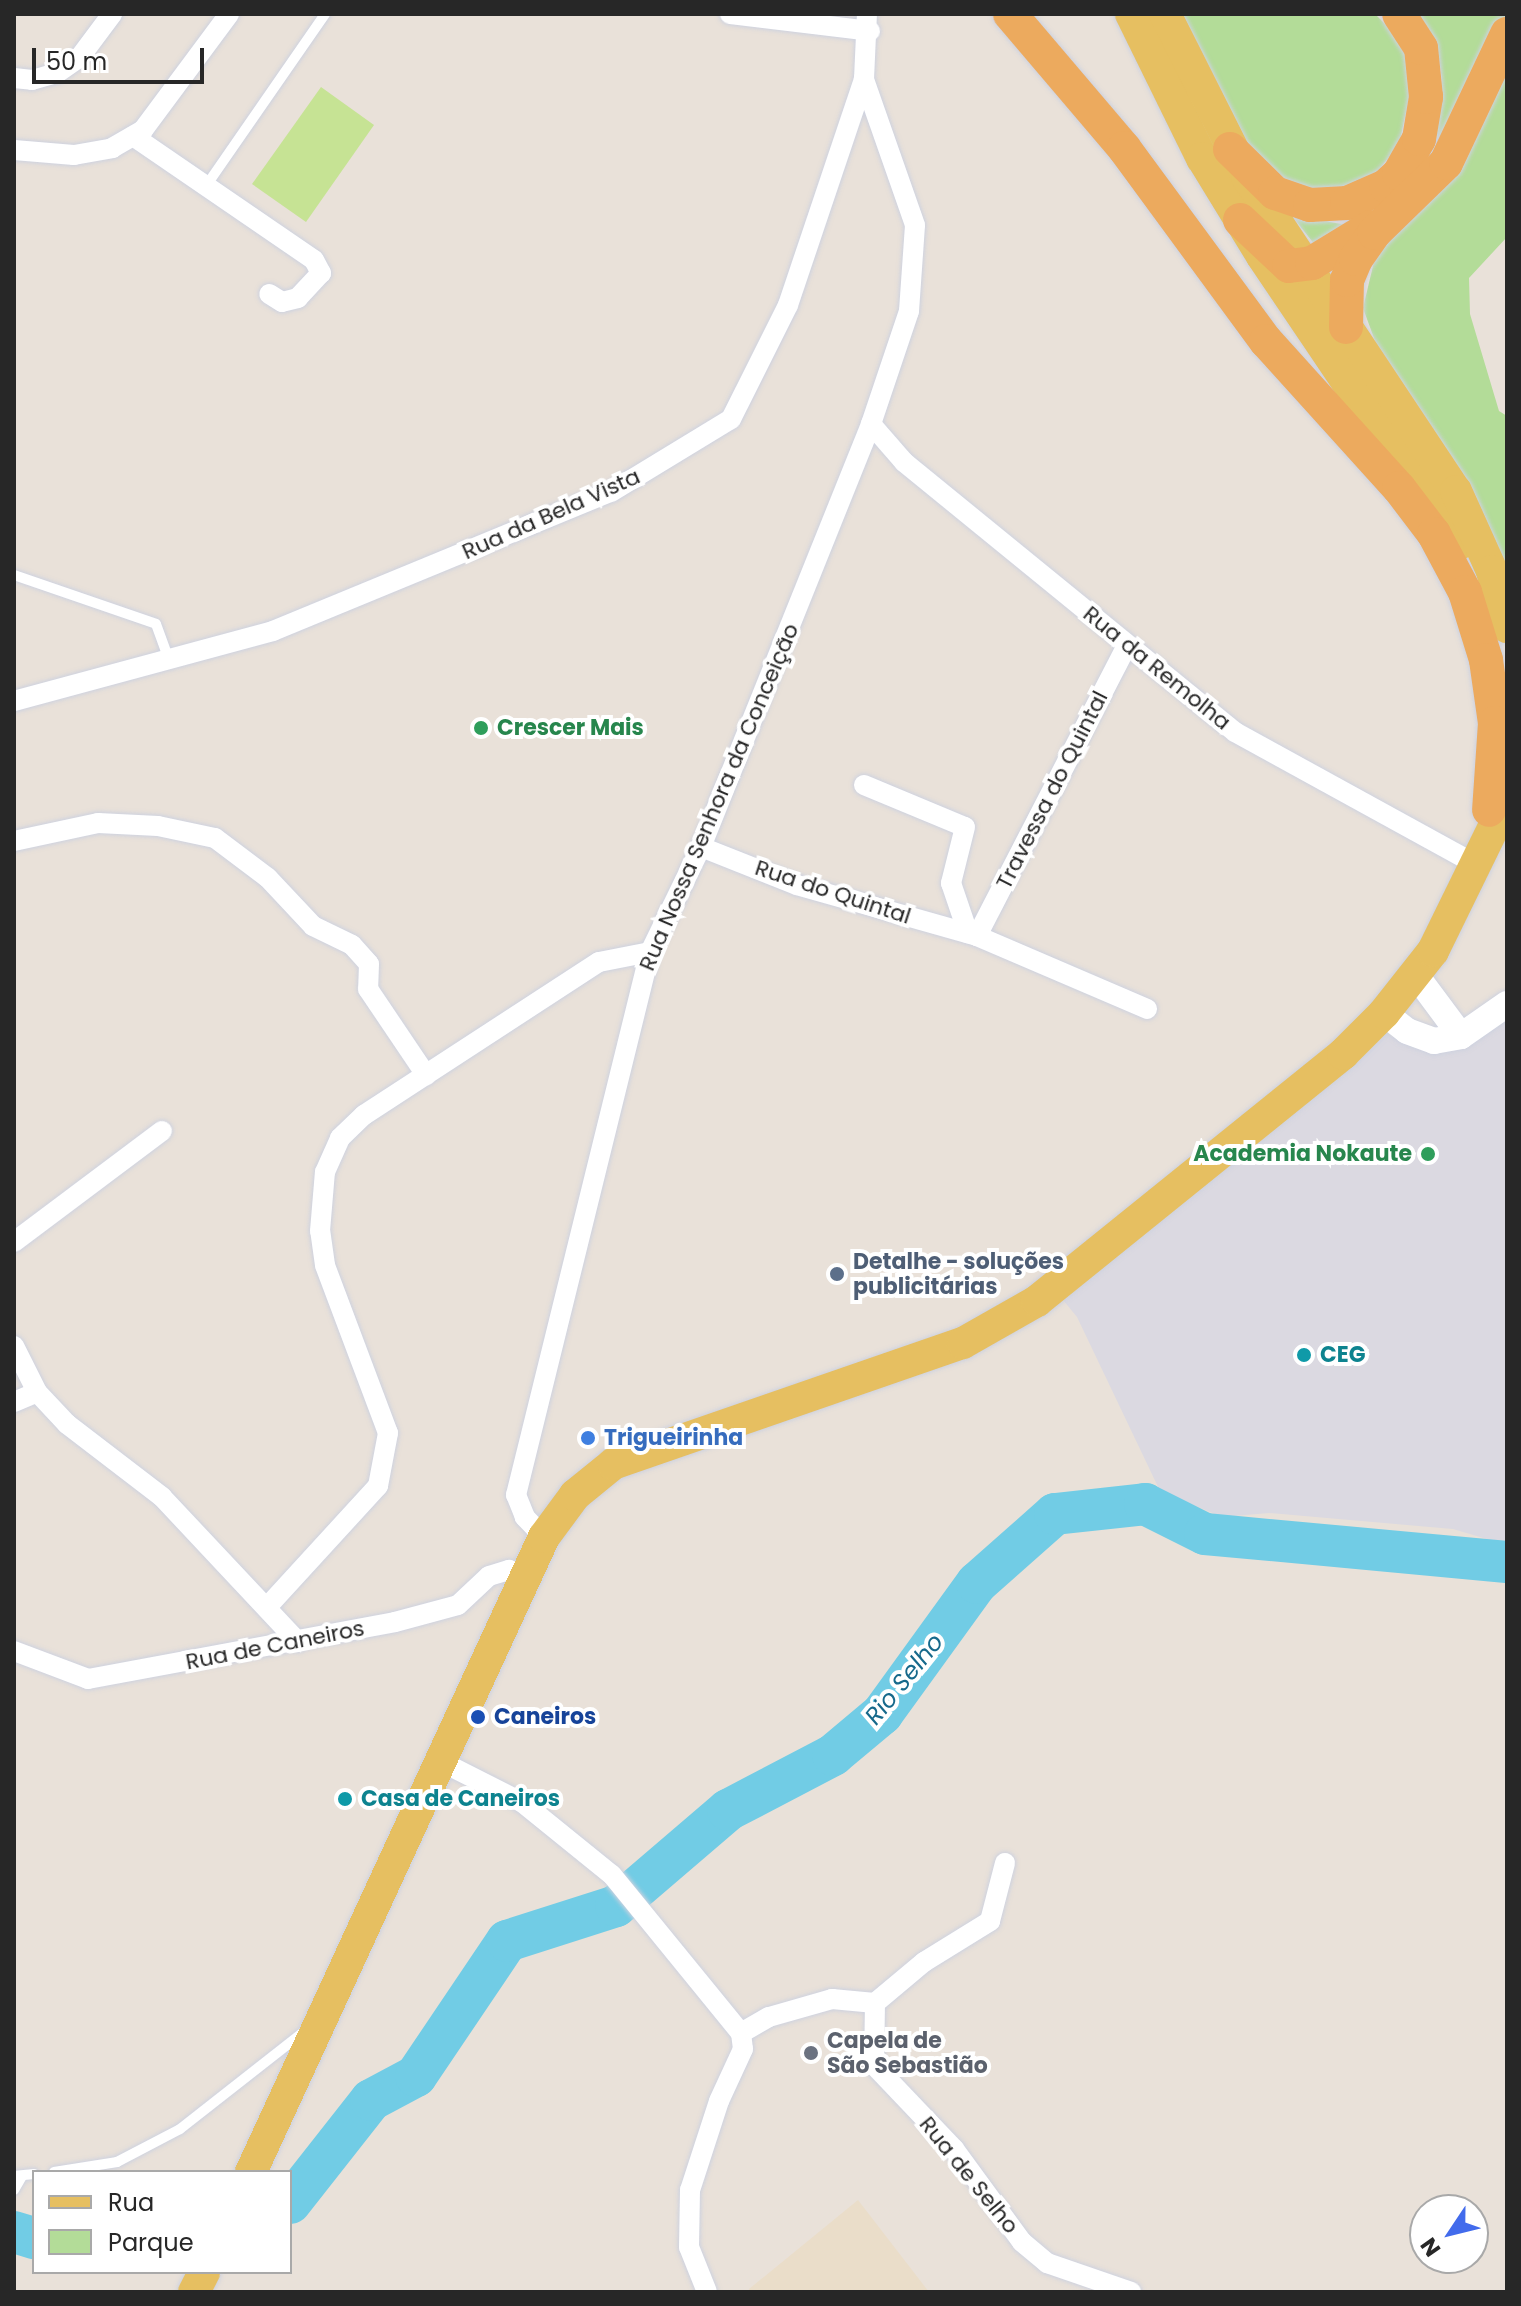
<!DOCTYPE html>
<html>
<head>
<meta charset="utf-8">
<style>
  body { margin:0 }
  #map { position:relative; width:1521px; height:2306px; overflow:hidden; background:#e9e1d9; font-family:Poppins,sans-serif }
  div>[style] { position:absolute }
  [style*='--x'] { left:calc(var(--x)*1px); top:calc(var(--y)*1px); width:calc(var(--w)*1px); rotate:calc(var(--a)*1deg) }
  .industrial>* { inset:0; background:#dbd9e1 }
  .education>* { inset:0; background:#eaddc9 }
  .green>* { inset:0; background:#b3dc98 }
  .pitch>* { inset:0; background:#c6e394 }
  .river>* { height:42px; margin:-21px; padding:0 21px; transform-origin:21px; border-radius:21px; background:#71cce5 }
  .roads { filter:drop-shadow(0 0 2px #ced2df) drop-shadow(0 0 2px #ced2df) }
  .service>* { height:10px; margin:-5px; padding:0 5px; transform-origin:5px; border-radius:5px; background:#fff }
  .minor>* { height:20px; margin:-10px; padding:0 10px; transform-origin:10px; border-radius:10px; background:#fff }
  .tertiary>* { height:26px; margin:-13px; padding:0 13px; transform-origin:13px; border-radius:13px; background:#fff }
  .primary>* { height:32px; margin:-16px; padding:0 16px; transform-origin:16px; border-radius:16px; background:#e6bf61 }
  .trunk>* { height:34px; margin:-17px; padding:0 17px; transform-origin:17px; border-radius:17px; background:#ecaa5e }
  .dots>* { width:22px; height:22px; translate:-50% -50%; box-sizing:border-box; border:4px solid #fff; border-radius:50% }
  span { translate:-50% -50%; white-space:nowrap; text-align:center; line-height:1.15; -webkit-text-stroke:8px #fff; paint-order:stroke }
  .street-label { font-size:22px; color:#272727 }
  .leisure-label { font-size:22px; color:#27864d; font-weight:700 }
  .left { translate:0 -50%; text-align:left }
  .right { translate:-100% -50%; text-align:right }
  .service-label { font-size:22px; color:#4e5e75; font-weight:700 }
  .culture-label { font-size:22px; color:#0d838f; font-weight:700 }
  .shop-label { font-size:22px; color:#366cbe; font-weight:700 }
  .transit-label { font-size:22px; color:#164399; font-weight:700 }
  .worship-label { font-size:22px; color:#5b616d; font-weight:700 }
  .water-label { font-size:24px; color:#16698b; font-style:italic }
  .frame { position:absolute; inset:0; border:16px solid #272727; pointer-events:none }
  .legend { position:absolute; left:32px; top:2170px; width:260px; height:104px; box-sizing:border-box; background:#fff; border:2px solid #a9a9a9; margin:0; padding:10px 14px; list-style:none; font-size:24px; color:#272727 }
  .legend li { display:flex; align-items:center; gap:16px; height:40px }
  .legend b { width:40px; border:2px solid #a9a9a9 }
  .north { position:absolute; left:1409px; top:2194px; width:80px; height:80px; box-sizing:border-box; background:#fff; border:2px solid #a9a9a9; border-radius:50%; rotate:235deg; font-size:22px; font-weight:700; line-height:32px; text-align:center; color:#272727 }
  .north::after { content:''; display:block; margin:auto; width:28px; height:36px; background:#426bec; clip-path:polygon(50% 0,100% 100%,50% 72%,0 100%) }
  .scale { position:absolute; left:32px; top:48px; width:172px; height:36px; box-sizing:border-box; border:4px solid #272727; border-top:0; padding-left:10px; font-size:24px; line-height:28px; white-space:nowrap; color:#272727; -webkit-text-stroke:6px #fff; paint-order:stroke }
</style>
</head>
<body>
<div id="map">
  <div class="industrial">
    <div style="clip-path:polygon(1507px 1005px,1507px 1545px,1453px 1529px,1269px 1513px,1222px 1517px,1160px 1491px,1077px 1317px,1054px 1289px,1377px 1026px,1392px 1037px,1407px 1031px,1434px 1041px)"></div>
  </div>
  <div class="education">
    <div style="clip-path:polygon(858px 2200px,929px 2292px,750px 2292px,749px 2289px)"></div>
  </div>
  <div class="green">
    <div style="clip-path:polygon(1179px 14px,1375px 14px,1402px 41px,1412px 84px,1399px 145px,1377px 172px,1349px 188px,1311px 192px,1258px 168px)"></div>
    <div style="clip-path:polygon(1415px 14px,1507px 14px,1427px 166px,1442px 80px,1439px 59px)"></div>
    <div style="clip-path:polygon(1507px 68px,1507px 237px,1469px 278px,1470px 314px,1499px 411px,1507px 416px,1507px 598px,1383px 363px,1363px 308px,1377px 249px)"></div>
    <div style="clip-path:polygon(1288px 211px,1330px 222px,1347px 225px,1315px 245px)"></div>
  </div>
  <div class="pitch">
    <div style="clip-path:polygon(321px 87px,374px 125px,306px 222px,252px 184px)"></div>
  </div>
  <div class="river">
    <div style="--x:290;--y:2203;--w:131;--a:-51.8"></div>
    <div style="--x:371;--y:2100;--w:51;--a:-28.1"></div>
    <div style="--x:416;--y:2076;--w:163;--a:-56"></div>
    <div style="--x:507;--y:1941;--w:114;--a:-17.8"></div>
    <div style="--x:616;--y:1906;--w:148;--a:-40.6"></div>
    <div style="--x:728;--y:1810;--w:119;--a:-27.6"></div>
    <div style="--x:833;--y:1755;--w:64;--a:-39.9"></div>
    <div style="--x:882;--y:1714;--w:162;--a:-54.1"></div>
    <div style="--x:977;--y:1583;--w:104;--a:-41.5"></div>
    <div style="--x:1055;--y:1514;--w:91;--a:-6.3"></div>
    <div style="--x:1145;--y:1504;--w:67;--a:26.6"></div>
    <div style="--x:1205;--y:1534;--w:303;--a:5.3"></div>
    <div style="--x:14;--y:2232;--w:21;--a:17"></div>
  </div>
  <div class="roads">
    <div class="service">
      <div style="--x:206;--y:186;--w:209;--a:-55.3"></div>
      <div style="--x:14;--y:575;--w:150;--a:19"></div>
      <div style="--x:156;--y:624;--w:37;--a:70"></div>
      <div style="--x:54;--y:2172;--w:64;--a:-9"></div>
      <div style="--x:117;--y:2162;--w:71;--a:-27.6"></div>
      <div style="--x:180;--y:2129;--w:159;--a:-38.1"></div>
      <div style="--x:14;--y:2176;--w:20;--a:-6"></div>
      <div style="--x:14;--y:2190;--w:16;--a:-60"></div>
    </div>
    <div class="minor">
      <div style="--x:730;--y:14;--w:141;--a:6.9"></div>
      <div style="--x:14;--y:78;--w:18;--a:6"></div>
      <div style="--x:32;--y:80;--w:26;--a:-16"></div>
      <div style="--x:57;--y:73;--w:28;--a:-35"></div>
      <div style="--x:80;--y:57;--w:54;--a:-53.3"></div>
      <div style="--x:133;--y:136;--w:219;--a:34.4"></div>
      <div style="--x:314;--y:260;--w:15;--a:62"></div>
      <div style="--x:321;--y:273;--w:34;--a:133"></div>
      <div style="--x:298;--y:298;--w:16;--a:166"></div>
      <div style="--x:282;--y:302;--w:15;--a:-148"></div>
      <div style="--x:14;--y:150;--w:60;--a:4.8"></div>
      <div style="--x:74;--y:155;--w:39;--a:-10"></div>
      <div style="--x:112;--y:148;--w:36;--a:-30"></div>
      <div style="--x:143;--y:130;--w:144;--a:-53.4"></div>
      <div style="--x:871;--y:424;--w:50;--a:49"></div>
      <div style="--x:904;--y:462;--w:427;--a:39.2"></div>
      <div style="--x:1235;--y:732;--w:276;--a:28.8"></div>
      <div style="--x:14;--y:701;--w:268;--a:-15.1"></div>
      <div style="--x:273;--y:631;--w:365;--a:-22.4"></div>
      <div style="--x:611;--y:492;--w:140;--a:-31.3"></div>
      <div style="--x:731;--y:419;--w:127;--a:-63.4"></div>
      <div style="--x:788;--y:305;--w:238;--a:-71.4"></div>
      <div style="--x:864;--y:785;--w:109;--a:22.6"></div>
      <div style="--x:965;--y:827;--w:58;--a:104"></div>
      <div style="--x:951;--y:883;--w:53;--a:71.2"></div>
      <div style="--x:14;--y:841;--w:86;--a:-12.1"></div>
      <div style="--x:98;--y:823;--w:60;--a:2.9"></div>
      <div style="--x:158;--y:826;--w:58;--a:11.9"></div>
      <div style="--x:215;--y:838;--w:66;--a:37"></div>
      <div style="--x:268;--y:878;--w:66;--a:46.8"></div>
      <div style="--x:313;--y:926;--w:43;--a:26"></div>
      <div style="--x:352;--y:945;--w:25;--a:48"></div>
      <div style="--x:369;--y:964;--w:25;--a:92"></div>
      <div style="--x:368;--y:989;--w:104;--a:56"></div>
      <div style="--x:701;--y:847;--w:103;--a:21.6"></div>
      <div style="--x:797;--y:885;--w:187;--a:15.8"></div>
      <div style="--x:977;--y:936;--w:185;--a:23.2"></div>
      <div style="--x:977;--y:936;--w:327;--a:-62.7"></div>
      <div style="--x:14;--y:1242;--w:185;--a:-36.9"></div>
      <div style="--x:14;--y:1346;--w:51;--a:63.4"></div>
      <div style="--x:37;--y:1392;--w:44;--a:46.8"></div>
      <div style="--x:67;--y:1424;--w:120;--a:37.5"></div>
      <div style="--x:162;--y:1497;--w:199;--a:46.8"></div>
      <div style="--x:14;--y:1402;--w:25;--a:-23"></div>
      <div style="--x:544;--y:1537;--w:28;--a:-134"></div>
      <div style="--x:525;--y:1517;--w:24;--a:-112"></div>
      <div style="--x:516;--y:1495;--w:559;--a:-76.14"></div>
      <div style="--x:650;--y:952;--w:117;--a:-64.1"></div>
      <div style="--x:701;--y:847;--w:456;--a:-68.1"></div>
      <div style="--x:871;--y:424;--w:119;--a:-71.4"></div>
      <div style="--x:909;--y:311;--w:86;--a:-86"></div>
      <div style="--x:915;--y:225;--w:155;--a:-109.3"></div>
      <div style="--x:864;--y:79;--w:65;--a:-87.4"></div>
      <div style="--x:268;--y:1606;--w:163;--a:-47.5"></div>
      <div style="--x:378;--y:1486;--w:54;--a:-79.3"></div>
      <div style="--x:388;--y:1433;--w:179;--a:-110.6"></div>
      <div style="--x:325;--y:1265;--w:34;--a:-98"></div>
      <div style="--x:320;--y:1231;--w:59;--a:-85.2"></div>
      <div style="--x:325;--y:1172;--w:37;--a:-66"></div>
      <div style="--x:340;--y:1138;--w:33;--a:-44"></div>
      <div style="--x:364;--y:1115;--w:280;--a:-33.1"></div>
      <div style="--x:599;--y:962;--w:52;--a:-11.1"></div>
      <div style="--x:14;--y:1651;--w:79;--a:20.7"></div>
      <div style="--x:88;--y:1679;--w:312;--a:-10.5"></div>
      <div style="--x:395;--y:1622;--w:65;--a:-15.1"></div>
      <div style="--x:458;--y:1605;--w:42;--a:-43.1"></div>
      <div style="--x:489;--y:1576;--w:21;--a:-17"></div>
      <div style="--x:509;--y:1570;--w:18;--a:22"></div>
      <div style="--x:440;--y:1761;--w:93;--a:26.8"></div>
      <div style="--x:523;--y:1803;--w:114;--a:39"></div>
      <div style="--x:612;--y:1875;--w:204;--a:50.8"></div>
      <div style="--x:741;--y:2033;--w:16;--a:83"></div>
      <div style="--x:743;--y:2049;--w:57;--a:114.8"></div>
      <div style="--x:719;--y:2101;--w:94;--a:108"></div>
      <div style="--x:690;--y:2190;--w:57;--a:91"></div>
      <div style="--x:689;--y:2247;--w:48;--a:68.2"></div>
      <div style="--x:875;--y:2003;--w:64;--a:-39.9"></div>
      <div style="--x:924;--y:1962;--w:78;--a:-31.8"></div>
      <div style="--x:990;--y:1921;--w:60;--a:-75.5"></div>
      <div style="--x:741;--y:2033;--w:32;--a:-30"></div>
      <div style="--x:769;--y:2017;--w:66;--a:-15.9"></div>
      <div style="--x:832;--y:1999;--w:43;--a:5.3"></div>
      <div style="--x:875;--y:2003;--w:62;--a:90.9"></div>
      <div style="--x:874;--y:2065;--w:116;--a:46.4"></div>
      <div style="--x:954;--y:2149;--w:115;--a:53.8"></div>
      <div style="--x:1022;--y:2242;--w:33;--a:40"></div>
      <div style="--x:1047;--y:2263;--w:89;--a:19"></div>
    </div>
    <div class="tertiary">
      <div style="--x:1415;--y:974;--w:77;--a:53.4"></div>
      <div style="--x:1384;--y:1013;--w:29;--a:38"></div>
      <div style="--x:1407;--y:1031;--w:29;--a:20"></div>
      <div style="--x:1434;--y:1041;--w:27;--a:-10"></div>
      <div style="--x:1461;--y:1036;--w:56;--a:-34.8"></div>
    </div>
    <div class="primary">
      <div style="--x:1131;--y:14;--w:161;--a:63.8"></div>
      <div style="--x:1202;--y:158;--w:115;--a:58.5"></div>
      <div style="--x:1262;--y:256;--w:349;--a:56"></div>
      <div style="--x:1165;--y:14;--w:182;--a:63.3"></div>
      <div style="--x:1247;--y:177;--w:377;--a:56.4"></div>
      <div style="--x:1456;--y:491;--w:88;--a:65.8"></div>
      <div style="--x:1492;--y:571;--w:58;--a:75"></div>
      <div style="--x:251;--y:2172;--w:699;--a:-65.23"></div>
      <div style="--x:544;--y:1537;--w:52;--a:-53.6"></div>
      <div style="--x:575;--y:1495;--w:49;--a:-39.2"></div>
      <div style="--x:613;--y:1464;--w:370;--a:-19.1"></div>
      <div style="--x:963;--y:1343;--w:85;--a:-29.6"></div>
      <div style="--x:1037;--y:1301;--w:393;--a:-38.9"></div>
      <div style="--x:1343;--y:1054;--w:58;--a:-45"></div>
      <div style="--x:1384;--y:1013;--w:79;--a:-51.7"></div>
      <div style="--x:1433;--y:951;--w:168;--a:-63.9"></div>
      <div style="--x:194;--y:2292;--w:22;--a:-63"></div>
    </div>
    <div class="trunk">
      <div style="--x:1010;--y:14;--w:176;--a:49.6"></div>
      <div style="--x:1124;--y:148;--w:240;--a:53.7"></div>
      <div style="--x:1266;--y:341;--w:198;--a:47.9"></div>
      <div style="--x:1399;--y:488;--w:58;--a:52.7"></div>
      <div style="--x:1434;--y:534;--w:66;--a:61.9"></div>
      <div style="--x:1465;--y:592;--w:71;--a:72.8"></div>
      <div style="--x:1486;--y:660;--w:64;--a:81.9"></div>
      <div style="--x:1495;--y:723;--w:87;--a:93.9"></div>
      <div style="--x:1230;--y:149;--w:63;--a:44.4"></div>
      <div style="--x:1275;--y:193;--w:37;--a:19"></div>
      <div style="--x:1310;--y:205;--w:37;--a:-3"></div>
      <div style="--x:1347;--y:203;--w:43;--a:-23.6"></div>
      <div style="--x:1386;--y:186;--w:18;--a:-43"></div>
      <div style="--x:1399;--y:174;--w:40;--a:-60.3"></div>
      <div style="--x:1419;--y:139;--w:43;--a:-80.5"></div>
      <div style="--x:1426;--y:97;--w:49;--a:-95.8"></div>
      <div style="--x:1421;--y:48;--w:40;--a:-122.9"></div>
      <div style="--x:1240;--y:220;--w:67;--a:43.2"></div>
      <div style="--x:1289;--y:266;--w:23;--a:-7"></div>
      <div style="--x:1312;--y:263;--w:69;--a:-31.4"></div>
      <div style="--x:1346;--y:327;--w:47;--a:-88.8"></div>
      <div style="--x:1347;--y:280;--w:23;--a:-67"></div>
      <div style="--x:1356;--y:259;--w:32;--a:-55"></div>
      <div style="--x:1374;--y:233;--w:100;--a:-44.2"></div>
      <div style="--x:1446;--y:163;--w:143;--a:-64.7"></div>
    </div>
  </div>
  <div class="dots">
    <div style="left:481px;top:728px;background:#2e9e5b"></div>
    <div style="left:1428px;top:1154px;background:#2e9e5b"></div>
    <div style="left:837px;top:1274px;background:#5c6f8a"></div>
    <div style="left:1304px;top:1355px;background:#0f9aa8"></div>
    <div style="left:588px;top:1438px;background:#3f7fe0"></div>
    <div style="left:478px;top:1717px;background:#1a4fb4"></div>
    <div style="left:345px;top:1799px;background:#0f9aa8"></div>
    <div style="left:811px;top:2053px;background:#6b7280"></div>
  </div>
  <div class="street-label">
    <span style="left:551px;top:514px;rotate:-24deg">Rua da Bela Vista</span>
    <span style="left:1157px;top:668px;rotate:39deg">Rua da Remolha</span>
    <span style="left:1052px;top:790px;rotate:-63deg">Travessa do Quintal</span>
    <span style="left:719px;top:797px;rotate:-67deg">Rua Nossa Senhora da Conceição</span>
    <span style="left:833px;top:892px;rotate:18deg">Rua do Quintal</span>
    <span style="left:275px;top:1645px;rotate:-11deg">Rua de Caneiros</span>
    <span style="left:969px;top:2175px;rotate:51deg">Rua de Selho</span>
  </div>
  <div class="leisure-label">
    <span class="left" style="left:497px;top:728px">Crescer Mais</span>
    <span class="right" style="left:1412px;top:1154px">Academia Nokaute</span>
  </div>
  <div class="service-label">
    <span class="left" style="left:853px;top:1274px">Detalhe - soluções<br>publicitárias</span>
  </div>
  <div class="culture-label">
    <span class="left" style="left:1320px;top:1355px">CEG</span>
    <span class="left" style="left:361px;top:1799px">Casa de Caneiros</span>
  </div>
  <div class="shop-label">
    <span class="left" style="left:604px;top:1438px">Trigueirinha</span>
  </div>
  <div class="transit-label">
    <span class="left" style="left:494px;top:1717px">Caneiros</span>
  </div>
  <div class="worship-label">
    <span class="left" style="left:827px;top:2053px">Capela de<br>São Sebastião</span>
  </div>
  <div class="water-label">
    <span style="left:904px;top:1679px;rotate:-51deg">Rio Selho</span>
  </div>
  <div class="frame"></div>
  <ul class="legend">
  <li><b style="height:10px;background:#e6bf61"></b>Rua</li>
  <li><b style="height:22px;background:#b3dc98"></b>Parque</li>
  </ul>
  <div class="north">N</div>
  <div class="scale">50 m</div>
</div>
</body>
</html>
